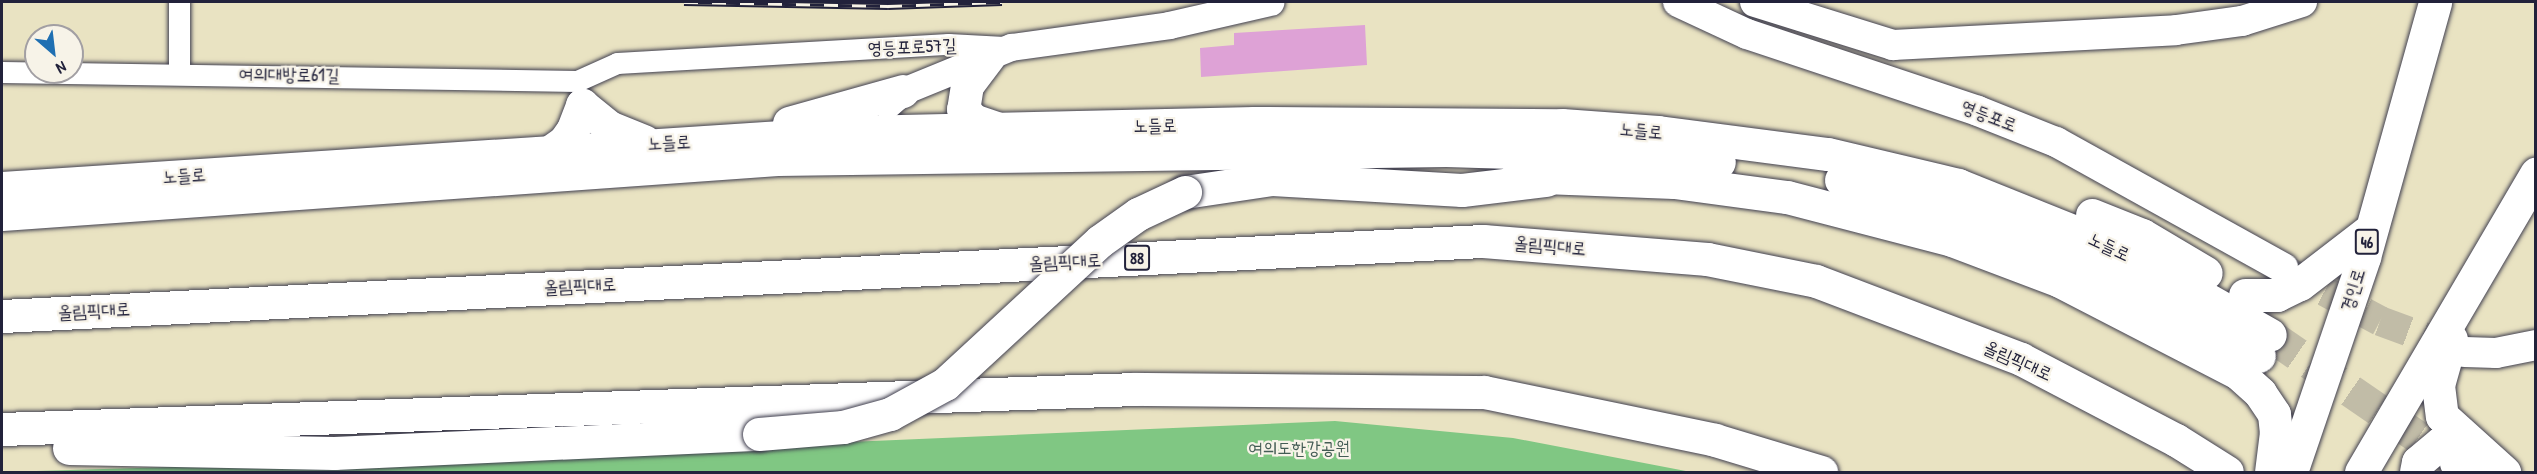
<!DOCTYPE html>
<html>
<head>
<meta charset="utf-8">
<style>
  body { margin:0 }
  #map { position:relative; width:2537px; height:474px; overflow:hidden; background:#e9e3c2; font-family:"Patrick Hand","Poor Story",sans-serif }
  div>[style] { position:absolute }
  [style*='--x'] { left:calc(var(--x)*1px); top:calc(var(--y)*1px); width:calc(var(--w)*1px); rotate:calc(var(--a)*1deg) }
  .green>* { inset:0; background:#80c783 }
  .building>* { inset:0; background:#dea2d6 }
  .secondary-tunnel>* { height:30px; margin-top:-15px; transform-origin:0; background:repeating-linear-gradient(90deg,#c1bca7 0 30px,transparent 0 45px) }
  .primary-tunnel>* { height:33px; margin-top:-16.5px; transform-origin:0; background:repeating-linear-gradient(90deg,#c1bca7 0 33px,transparent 0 49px) }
  .roads { filter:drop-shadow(0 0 2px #403f4f) drop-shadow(0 0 2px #403f4f) }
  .minor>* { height:21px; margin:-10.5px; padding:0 10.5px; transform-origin:10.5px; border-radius:10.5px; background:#fff }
  .tertiary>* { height:27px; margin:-13.5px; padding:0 13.5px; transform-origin:13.5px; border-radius:13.5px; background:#fff }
  .secondary>* { height:30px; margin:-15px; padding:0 15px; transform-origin:15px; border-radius:15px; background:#fff }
  .primary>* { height:33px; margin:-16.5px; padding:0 16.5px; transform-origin:16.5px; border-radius:16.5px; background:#fff }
  .trunk>* { height:33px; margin:-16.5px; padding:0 16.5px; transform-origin:16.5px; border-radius:16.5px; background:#fff }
  .rail>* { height:7px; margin-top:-3.5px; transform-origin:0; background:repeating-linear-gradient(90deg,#f7f3e8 0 14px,#22223b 0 28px); box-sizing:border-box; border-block:2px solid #22223b }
  .bridges { filter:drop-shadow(0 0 2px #403f4f) drop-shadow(0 0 2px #403f4f) }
  .trunk-bridge>* { height:33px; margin:-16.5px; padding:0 16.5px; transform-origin:16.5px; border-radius:16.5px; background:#fff }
  span { translate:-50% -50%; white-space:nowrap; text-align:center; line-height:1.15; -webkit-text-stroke:4.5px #f7f3e8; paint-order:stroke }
  .shield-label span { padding:2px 4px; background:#f7f3e8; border:2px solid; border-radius:4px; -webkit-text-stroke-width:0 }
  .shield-label { font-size:16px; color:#22223b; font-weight:700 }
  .street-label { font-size:18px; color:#22223b }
  .park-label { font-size:18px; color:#435c54 }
  .frame { position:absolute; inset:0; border:3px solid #22223b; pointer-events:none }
  .north { position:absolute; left:24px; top:24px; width:60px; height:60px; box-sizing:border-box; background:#f7f3e8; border:2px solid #a29fa3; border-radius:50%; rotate:152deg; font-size:16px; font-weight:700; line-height:24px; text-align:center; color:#22223b }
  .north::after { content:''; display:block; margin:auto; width:21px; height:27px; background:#1f6fb2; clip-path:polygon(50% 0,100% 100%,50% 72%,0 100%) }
</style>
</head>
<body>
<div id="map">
  <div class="green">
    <div style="clip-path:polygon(1335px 421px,1513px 438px,1691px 472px,2px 472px,477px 458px)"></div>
  </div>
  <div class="building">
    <div style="clip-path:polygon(1365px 25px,1367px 65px,1201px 77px,1200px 48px,1234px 45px,1234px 33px)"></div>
  </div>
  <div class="secondary-tunnel">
    <div style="--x:2285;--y:270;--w:108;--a:28.2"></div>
    <div style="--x:2380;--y:321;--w:84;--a:20.2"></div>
  </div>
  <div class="primary-tunnel">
    <div style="--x:2270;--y:335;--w:226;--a:34.5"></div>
  </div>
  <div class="roads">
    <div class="minor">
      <div style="--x:179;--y:2;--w:72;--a:90"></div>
      <div style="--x:2;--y:72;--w:575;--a:0.9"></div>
      <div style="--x:577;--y:81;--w:44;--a:-24.2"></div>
      <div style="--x:617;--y:63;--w:332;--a:-3.3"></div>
      <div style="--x:948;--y:44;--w:56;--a:3.1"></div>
    </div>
    <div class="tertiary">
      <div style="--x:887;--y:105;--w:21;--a:-41"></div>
      <div style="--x:903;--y:91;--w:117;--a:-22.2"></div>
      <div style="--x:1011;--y:47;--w:160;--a:-7.9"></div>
      <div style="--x:1169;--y:25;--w:104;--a:-12.8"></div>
    </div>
    <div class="secondary">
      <div style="--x:1678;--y:2;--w:76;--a:24.9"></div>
      <div style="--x:1747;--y:34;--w:243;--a:18.4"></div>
      <div style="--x:1978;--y:111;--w:84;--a:21.7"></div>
      <div style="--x:2056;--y:142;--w:260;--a:29"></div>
      <div style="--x:1755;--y:2;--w:145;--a:17.3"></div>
      <div style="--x:1893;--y:45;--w:283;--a:-3"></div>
      <div style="--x:2176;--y:30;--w:67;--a:-7.8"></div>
      <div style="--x:2242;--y:21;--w:63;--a:-17.6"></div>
      <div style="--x:2465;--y:352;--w:31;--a:2"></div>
      <div style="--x:2496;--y:353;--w:41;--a:-11.3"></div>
    </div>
    <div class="primary">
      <div style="--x:989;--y:56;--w:36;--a:127"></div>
      <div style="--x:967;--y:85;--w:24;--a:99"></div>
      <div style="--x:963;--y:109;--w:15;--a:48"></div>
      <div style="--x:973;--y:120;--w:28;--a:19"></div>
      <div style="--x:789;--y:123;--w:118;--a:-15.7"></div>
      <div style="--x:551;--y:151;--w:16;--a:-35"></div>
      <div style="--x:564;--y:142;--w:16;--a:-55"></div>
      <div style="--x:573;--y:129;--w:26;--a:-69"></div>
      <div style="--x:582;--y:105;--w:35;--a:39"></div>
      <div style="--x:609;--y:127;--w:38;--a:22"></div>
      <div style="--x:1517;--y:176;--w:157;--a:2.2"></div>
      <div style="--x:1674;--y:182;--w:114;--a:7.6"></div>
      <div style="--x:1787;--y:197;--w:171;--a:14.6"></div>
      <div style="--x:1952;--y:240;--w:116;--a:20.8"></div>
      <div style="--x:2060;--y:281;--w:200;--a:27.3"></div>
      <div style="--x:2238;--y:373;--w:30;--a:42"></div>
      <div style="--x:2260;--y:393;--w:25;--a:56"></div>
      <div style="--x:2274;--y:414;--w:18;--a:84"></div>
      <div style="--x:2276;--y:432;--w:40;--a:97.1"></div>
      <div style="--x:1841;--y:180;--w:115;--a:14.6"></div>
      <div style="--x:1952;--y:209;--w:164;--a:21.9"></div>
      <div style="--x:2104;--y:270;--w:177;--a:29"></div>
      <div style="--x:2;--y:188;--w:857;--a:-3.75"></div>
      <div style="--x:857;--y:132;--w:397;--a:-1.3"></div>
      <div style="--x:1254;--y:123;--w:308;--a:0.4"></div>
      <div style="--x:1562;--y:125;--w:96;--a:4.2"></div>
      <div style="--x:1658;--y:132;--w:171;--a:7.4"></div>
      <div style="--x:1828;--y:154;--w:134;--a:13.4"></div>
      <div style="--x:1958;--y:185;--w:175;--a:21.9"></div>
      <div style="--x:2120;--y:250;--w:172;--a:29.5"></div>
      <div style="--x:2;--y:214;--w:777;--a:-4.06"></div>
      <div style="--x:777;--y:159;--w:669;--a:-0.77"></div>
      <div style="--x:1446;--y:150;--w:219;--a:1.8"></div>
      <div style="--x:1665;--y:157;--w:54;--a:5.3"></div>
      <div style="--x:2092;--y:215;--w:54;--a:21.8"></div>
      <div style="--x:2142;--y:235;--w:74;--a:30.7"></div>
      <div style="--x:2245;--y:295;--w:32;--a:0"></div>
      <div style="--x:2277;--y:295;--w:25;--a:-26"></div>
      <div style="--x:2300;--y:284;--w:88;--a:-37.6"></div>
      <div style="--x:2451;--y:339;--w:48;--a:105.8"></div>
      <div style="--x:2438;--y:385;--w:31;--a:83"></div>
      <div style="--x:2442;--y:416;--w:84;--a:42.1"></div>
      <div style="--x:2456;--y:463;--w:16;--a:35"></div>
      <div style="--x:2291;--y:472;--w:227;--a:-71.2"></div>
      <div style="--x:2364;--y:257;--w:265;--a:-74.4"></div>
      <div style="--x:2361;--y:472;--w:346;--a:-59.6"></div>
      <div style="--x:2416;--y:472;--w:10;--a:-79"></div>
      <div style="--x:2418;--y:462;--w:30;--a:-40"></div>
      <div style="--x:2441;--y:443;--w:32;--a:5"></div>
    </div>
    <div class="trunk">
      <div style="--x:1185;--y:192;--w:88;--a:-8.5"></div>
      <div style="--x:1272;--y:179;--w:190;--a:3.3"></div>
      <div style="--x:1462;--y:190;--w:85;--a:-6.8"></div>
      <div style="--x:2;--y:316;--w:1483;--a:-2.9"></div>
      <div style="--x:1483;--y:241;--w:225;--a:4.6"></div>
      <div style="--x:1707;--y:259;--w:111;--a:11.4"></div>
      <div style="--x:1816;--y:281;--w:219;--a:20.8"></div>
      <div style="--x:2021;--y:359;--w:175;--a:27.6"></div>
      <div style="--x:2176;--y:440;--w:60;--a:32.1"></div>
      <div style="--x:2;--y:429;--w:1135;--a:-2.02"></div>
      <div style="--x:1136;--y:389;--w:348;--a:0.5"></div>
      <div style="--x:1484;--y:392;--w:236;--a:11.7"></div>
      <div style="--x:1715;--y:440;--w:111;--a:16.8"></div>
      <div style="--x:69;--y:448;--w:265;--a:1.1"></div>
      <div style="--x:334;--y:453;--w:425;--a:-2.6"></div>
    </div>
  </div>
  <div class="rail">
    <div style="--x:684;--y:2;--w:204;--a:1.1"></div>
    <div style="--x:888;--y:6;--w:114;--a:-2"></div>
  </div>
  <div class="bridges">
    <div class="trunk-bridge">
      <div style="--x:759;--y:434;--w:84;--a:-4.8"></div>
      <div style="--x:843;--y:427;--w:49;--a:-15.5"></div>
      <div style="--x:890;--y:414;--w:63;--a:-28.6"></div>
      <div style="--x:945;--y:384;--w:211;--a:-42.7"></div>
      <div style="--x:1100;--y:241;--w:47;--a:-35.4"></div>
      <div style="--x:1138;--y:214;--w:52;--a:-25.1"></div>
    </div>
  </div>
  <div class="shield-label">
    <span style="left:2367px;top:242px">46</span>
    <span style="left:1137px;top:258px">88</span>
  </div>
  <div class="street-label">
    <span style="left:912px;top:47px;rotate:-2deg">영등포로57길</span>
    <span style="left:289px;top:75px;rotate:1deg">여의대방로61길</span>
    <span style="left:1989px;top:116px;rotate:21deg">영등포로</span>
    <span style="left:1155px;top:126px;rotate:-1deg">노들로</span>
    <span style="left:1641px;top:131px;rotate:5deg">노들로</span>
    <span style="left:669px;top:143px;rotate:-3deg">노들로</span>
    <span style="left:184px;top:176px;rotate:-4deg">노들로</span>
    <span style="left:1550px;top:246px;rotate:5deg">올림픽대로</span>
    <span style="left:2109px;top:247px;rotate:25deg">노들로</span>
    <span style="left:1065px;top:262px;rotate:-3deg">올림픽대로</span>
    <span style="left:580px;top:286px;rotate:-3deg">올림픽대로</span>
    <span style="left:2353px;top:290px;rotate:-73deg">경인로</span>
    <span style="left:94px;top:311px;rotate:-3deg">올림픽대로</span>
    <span style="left:2018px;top:361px;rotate:24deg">올림픽대로</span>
  </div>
  <div class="park-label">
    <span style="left:1299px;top:448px">여의도한강공원</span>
  </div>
  <div class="frame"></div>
  <div class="north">N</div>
</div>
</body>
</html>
